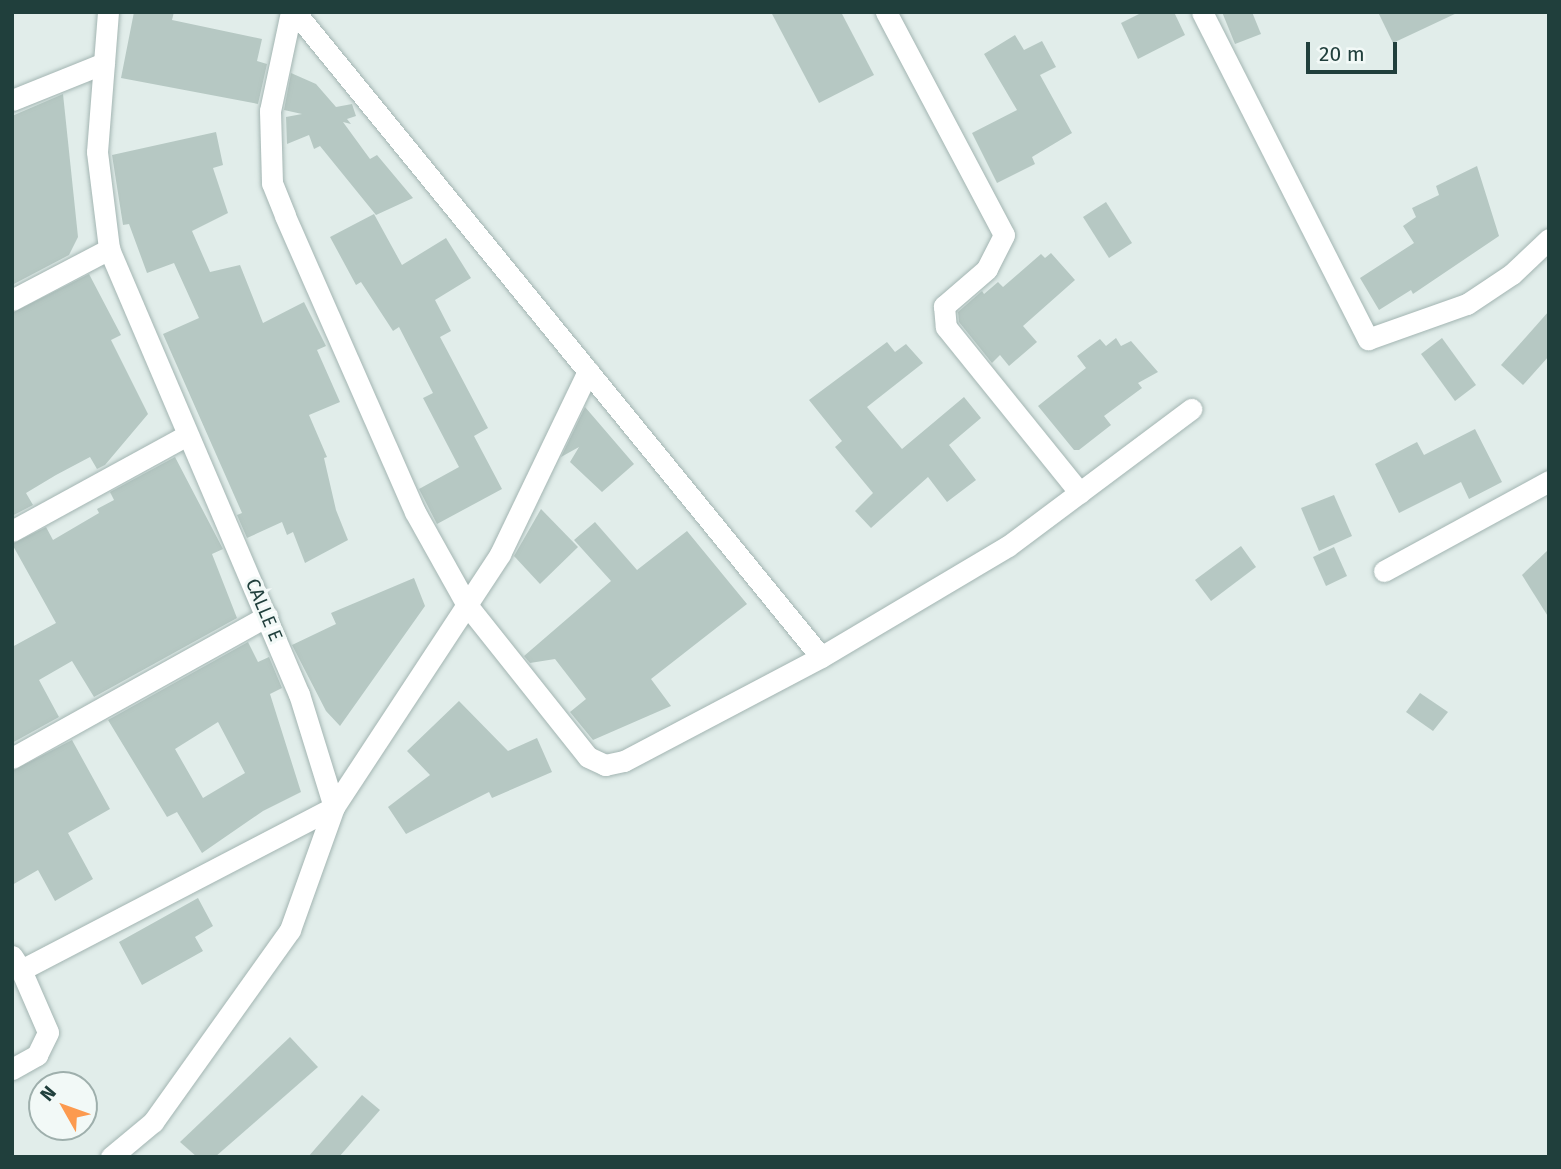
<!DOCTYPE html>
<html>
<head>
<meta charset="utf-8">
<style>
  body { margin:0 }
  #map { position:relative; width:1561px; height:1169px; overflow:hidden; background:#e1edea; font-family:"Fira Sans",sans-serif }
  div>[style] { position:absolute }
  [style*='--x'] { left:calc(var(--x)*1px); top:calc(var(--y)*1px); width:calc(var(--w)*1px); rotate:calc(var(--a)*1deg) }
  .building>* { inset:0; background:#b6c8c3 }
  .roads { filter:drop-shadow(0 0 2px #a3b5b2) drop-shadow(0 0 2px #a3b5b2) }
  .street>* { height:21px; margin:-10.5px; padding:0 10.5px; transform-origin:10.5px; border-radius:10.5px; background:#fff }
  span { translate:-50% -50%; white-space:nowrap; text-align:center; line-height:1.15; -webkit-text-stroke:6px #f2f9f7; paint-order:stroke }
  .street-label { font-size:19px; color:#203f3c }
  .frame { position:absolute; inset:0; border:14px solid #203f3c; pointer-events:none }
  .north { position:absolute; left:28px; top:1071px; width:70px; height:70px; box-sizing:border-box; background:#f2f9f7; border:2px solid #9eafac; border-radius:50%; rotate:310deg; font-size:19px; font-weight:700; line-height:28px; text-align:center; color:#203f3c }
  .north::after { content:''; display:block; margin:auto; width:24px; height:32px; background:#fc9a4f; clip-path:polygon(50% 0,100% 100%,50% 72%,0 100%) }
  .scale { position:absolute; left:1306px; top:42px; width:91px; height:32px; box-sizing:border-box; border:4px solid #203f3c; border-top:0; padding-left:9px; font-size:21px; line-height:24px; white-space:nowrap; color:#203f3c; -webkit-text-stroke:5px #f2f9f7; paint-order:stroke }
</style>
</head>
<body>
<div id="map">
  <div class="building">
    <div style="clip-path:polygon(134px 12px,174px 12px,172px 20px,262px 39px,257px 61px,267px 64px,258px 104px,121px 78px)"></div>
    <div style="clip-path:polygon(771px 12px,841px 12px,874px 75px,819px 103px)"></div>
    <div style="clip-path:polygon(1143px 12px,1174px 12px,1185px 35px,1138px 59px,1121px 23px)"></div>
    <div style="clip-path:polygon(1222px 12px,1252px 12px,1261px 34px,1235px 44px)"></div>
    <div style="clip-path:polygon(1378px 12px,1459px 12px,1393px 43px)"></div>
    <div style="clip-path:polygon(1015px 35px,1024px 50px,1042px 41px,1056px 67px,1040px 75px,1072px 133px,1032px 157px,1035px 164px,997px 183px,972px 133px,1017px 110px,984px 54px)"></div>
    <div style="clip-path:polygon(291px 73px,316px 84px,336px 107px,352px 104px,356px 116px,347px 119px,351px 124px,343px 122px,370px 159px,377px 155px,413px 198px,376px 215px,320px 146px,314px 149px,309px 135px,287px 144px,286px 117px,302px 114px,284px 110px)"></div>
    <div style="clip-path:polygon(63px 94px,78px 237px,69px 255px,12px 285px,12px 116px)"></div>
    <div style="clip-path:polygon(216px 132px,223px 165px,213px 168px,228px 213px,192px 231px,210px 272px,240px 265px,263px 323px,304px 302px,326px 346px,317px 350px,340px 402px,309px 415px,327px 457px,324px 458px,336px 510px,348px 540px,305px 563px,293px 532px,287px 535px,282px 522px,247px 538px,237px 515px,242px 513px,163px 334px,199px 318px,174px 263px,147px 273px,129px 224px,123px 225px,112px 155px)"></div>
    <div style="clip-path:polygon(1477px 166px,1499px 236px,1413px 294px,1411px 290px,1379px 310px,1360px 278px,1414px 243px,1403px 226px,1416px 217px,1412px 208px,1439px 195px,1436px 186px)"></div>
    <div style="clip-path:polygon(1106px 202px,1132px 243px,1109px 258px,1083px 217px)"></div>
    <div style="clip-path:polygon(374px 214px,402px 265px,446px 238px,471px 278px,435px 300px,451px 331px,440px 337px,488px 428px,474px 436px,502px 489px,437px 524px,419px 489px,459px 467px,423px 398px,433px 393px,399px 327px,393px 331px,361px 282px,356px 285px,330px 237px)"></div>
    <div style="clip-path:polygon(1051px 253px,1075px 280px,1023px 326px,1037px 342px,1009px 366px,1000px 355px,992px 363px,959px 322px,958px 312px,982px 291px,984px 294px,998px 282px,1003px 287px,1041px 254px,1045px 258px)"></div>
    <div style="clip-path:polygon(89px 274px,121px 335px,111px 340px,148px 414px,105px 465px,97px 469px,90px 457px,56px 475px,26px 493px,33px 505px,12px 516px,12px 313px)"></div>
    <div style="clip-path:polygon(1549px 311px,1549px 356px,1523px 385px,1501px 365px)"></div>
    <div style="clip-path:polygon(1116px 338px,1121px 346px,1131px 341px,1158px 372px,1138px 383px,1142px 388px,1104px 416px,1111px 425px,1079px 450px,1074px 450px,1038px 406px,1086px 368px,1077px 356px,1100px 339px,1106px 346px)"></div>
    <div style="clip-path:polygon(1442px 338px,1476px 385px,1455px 401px,1421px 354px)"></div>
    <div style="clip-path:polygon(887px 342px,895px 352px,906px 344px,923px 363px,867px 407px,902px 449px,964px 397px,981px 418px,949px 445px,976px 480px,947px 502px,928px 477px,871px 528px,855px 511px,873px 493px,835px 447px,842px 441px,809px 400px)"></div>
    <div style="clip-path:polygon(585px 407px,634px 464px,602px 492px,570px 462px,579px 447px,561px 457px)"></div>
    <div style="clip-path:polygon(1475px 429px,1502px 482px,1469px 499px,1461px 482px,1399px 513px,1375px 464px,1417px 442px,1424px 455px)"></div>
    <div style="clip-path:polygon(175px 457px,223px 549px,212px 554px,237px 618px,94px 697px,72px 661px,39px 680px,59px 717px,12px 743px,12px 647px,56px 623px,12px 544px,46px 527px,53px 540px,99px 513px,97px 509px,114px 500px,110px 492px)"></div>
    <div style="clip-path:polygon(1334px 495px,1352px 536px,1319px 551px,1301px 508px)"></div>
    <div style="clip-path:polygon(541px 509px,578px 547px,540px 584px,514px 556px)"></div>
    <div style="clip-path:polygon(595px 522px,637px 570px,687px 531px,747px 604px,651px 679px,671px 706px,593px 740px,570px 712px,586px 699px,555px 659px,530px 663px,524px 656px,611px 581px,574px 540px)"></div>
    <div style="clip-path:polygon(1241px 546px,1256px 567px,1211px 601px,1195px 580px)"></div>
    <div style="clip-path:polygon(1334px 547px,1347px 576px,1326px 586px,1313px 557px)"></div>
    <div style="clip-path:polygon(1549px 549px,1549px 618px,1522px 575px)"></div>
    <div style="clip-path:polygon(414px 578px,425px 606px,340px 726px,326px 711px,292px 645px,336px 624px,331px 613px)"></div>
    <div style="clip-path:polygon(evenodd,248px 642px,258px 662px,269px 657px,282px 688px,270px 694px,301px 792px,263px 811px,202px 853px,177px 812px,167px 817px,108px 720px,248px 642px,218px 722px,245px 773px,203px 798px,175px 749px,218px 722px)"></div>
    <div style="clip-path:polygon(1420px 693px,1448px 712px,1433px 731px,1406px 712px)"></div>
    <div style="clip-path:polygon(459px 701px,508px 751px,537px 738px,552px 772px,492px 798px,489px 792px,406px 834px,388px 807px,430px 775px,407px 751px)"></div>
    <div style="clip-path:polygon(72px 740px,110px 809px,68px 833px,93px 879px,55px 901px,38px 870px,12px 885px,12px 771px)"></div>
    <div style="clip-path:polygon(198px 898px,213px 926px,195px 937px,203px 951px,142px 985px,119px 942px)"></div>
    <div style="clip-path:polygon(290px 1037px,318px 1067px,215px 1157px,197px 1157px,180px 1142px)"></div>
    <div style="clip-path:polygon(362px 1095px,380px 1110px,339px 1157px,308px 1157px)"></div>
  </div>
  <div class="roads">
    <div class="street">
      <div style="--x:108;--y:12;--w:140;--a:94.5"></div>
      <div style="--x:97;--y:152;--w:98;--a:82.9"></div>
      <div style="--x:109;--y:249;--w:484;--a:66.9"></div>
      <div style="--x:299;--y:694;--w:118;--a:72.8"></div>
      <div style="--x:334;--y:807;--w:131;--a:109.7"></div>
      <div style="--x:290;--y:930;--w:236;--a:125.5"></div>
      <div style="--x:153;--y:1122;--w:55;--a:140.2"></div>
      <div style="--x:291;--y:12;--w:101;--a:102"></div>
      <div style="--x:270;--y:111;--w:72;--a:88.4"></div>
      <div style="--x:272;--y:183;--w:35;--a:68"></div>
      <div style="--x:285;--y:216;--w:323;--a:66.3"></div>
      <div style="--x:415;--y:512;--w:107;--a:60.8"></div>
      <div style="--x:467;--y:605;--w:194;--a:51.5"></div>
      <div style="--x:588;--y:757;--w:19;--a:25"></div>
      <div style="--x:605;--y:765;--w:19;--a:-12"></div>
      <div style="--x:624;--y:761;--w:223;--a:-27.8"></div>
      <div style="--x:821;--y:657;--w:217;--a:-30.7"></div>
      <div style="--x:1008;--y:546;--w:229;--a:-36.8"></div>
      <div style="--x:295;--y:12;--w:832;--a:50.8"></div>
      <div style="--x:886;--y:12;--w:252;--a:62.1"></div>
      <div style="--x:1004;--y:235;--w:38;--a:117"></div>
      <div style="--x:987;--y:269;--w:57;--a:139.3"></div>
      <div style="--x:944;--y:306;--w:21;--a:85"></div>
      <div style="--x:946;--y:327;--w:213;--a:51.1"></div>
      <div style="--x:1202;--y:12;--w:367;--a:63.1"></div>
      <div style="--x:1368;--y:339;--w:105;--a:-19.5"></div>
      <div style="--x:1467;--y:304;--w:54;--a:-33.7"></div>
      <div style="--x:1512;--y:274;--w:51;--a:-43.4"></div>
      <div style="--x:12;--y:100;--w:99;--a:-21.9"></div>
      <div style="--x:12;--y:300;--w:110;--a:-27.7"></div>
      <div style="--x:12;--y:531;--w:200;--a:-28.7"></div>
      <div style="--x:1384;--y:571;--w:188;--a:-28.6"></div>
      <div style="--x:12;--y:758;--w:292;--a:-29.1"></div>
      <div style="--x:12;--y:956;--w:17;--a:57"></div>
      <div style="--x:21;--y:970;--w:353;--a:-27.5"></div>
      <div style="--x:334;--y:807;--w:303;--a:-56.7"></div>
      <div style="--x:500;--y:554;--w:203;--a:-64.3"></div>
      <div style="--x:12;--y:1069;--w:29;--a:-29"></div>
      <div style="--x:37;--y:1055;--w:25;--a:-64"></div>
      <div style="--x:48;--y:1032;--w:68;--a:-113.5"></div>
    </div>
  </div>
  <div class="street-label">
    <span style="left:264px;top:610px;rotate:67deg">CALLE E</span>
  </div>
  <div class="frame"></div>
  <div class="north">N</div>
  <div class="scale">20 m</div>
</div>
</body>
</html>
